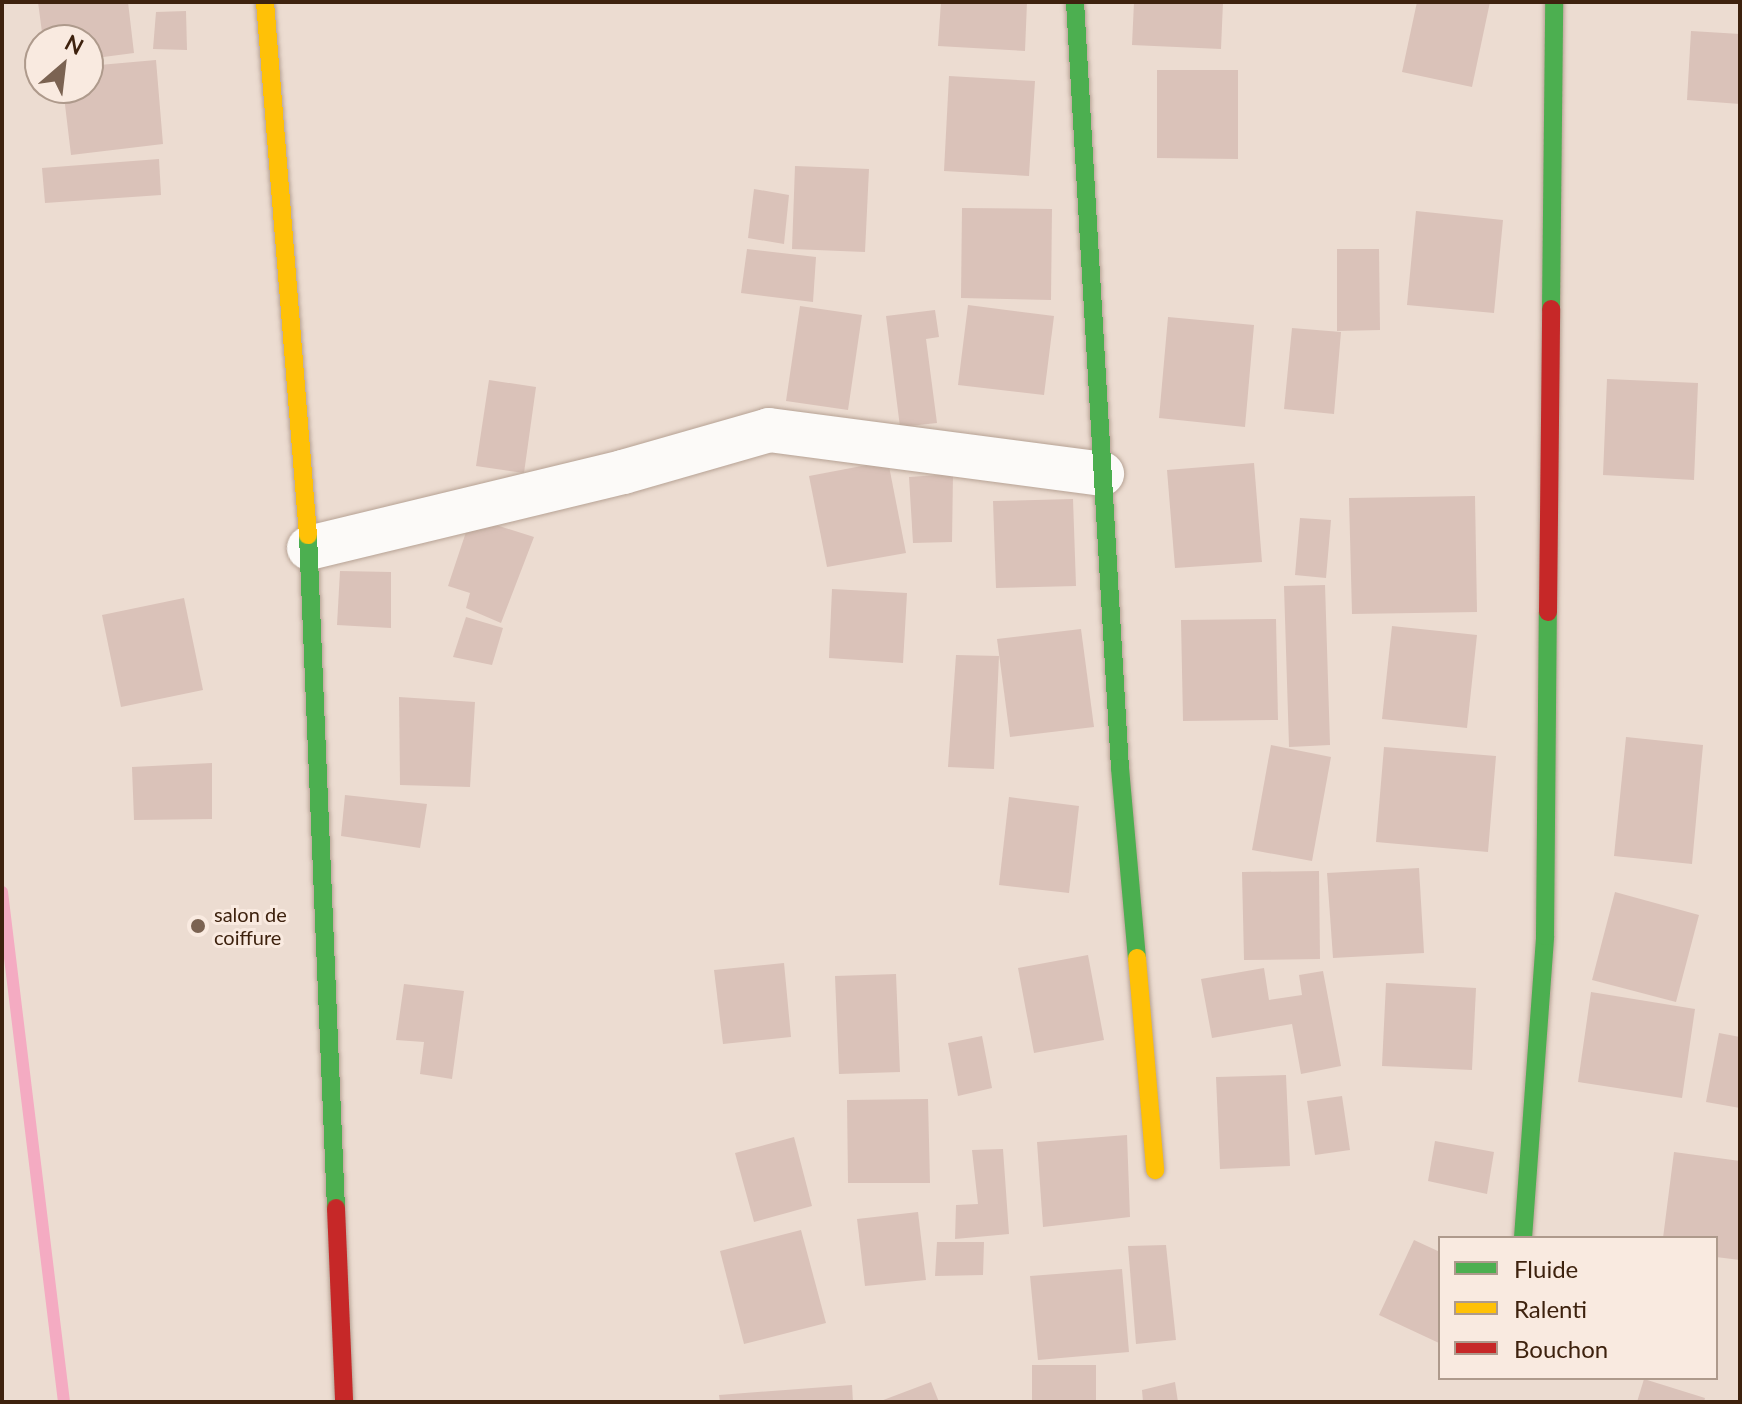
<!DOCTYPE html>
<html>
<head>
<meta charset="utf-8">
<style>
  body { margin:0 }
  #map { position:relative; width:1742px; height:1404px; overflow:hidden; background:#ecdcd1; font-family:Lato,sans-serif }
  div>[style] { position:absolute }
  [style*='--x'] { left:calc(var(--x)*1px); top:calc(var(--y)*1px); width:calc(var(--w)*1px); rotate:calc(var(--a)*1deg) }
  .stream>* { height:12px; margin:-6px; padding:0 6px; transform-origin:6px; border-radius:6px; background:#f4abc2 }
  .building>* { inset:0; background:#dac2b9 }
  .roads { filter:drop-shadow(0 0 2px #b6a294) drop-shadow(0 0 2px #b6a294) }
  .street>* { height:44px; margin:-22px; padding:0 22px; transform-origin:22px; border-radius:22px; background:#fcfaf8 }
  .fast>* { height:18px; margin:-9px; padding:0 9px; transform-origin:9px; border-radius:9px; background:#4caf50 }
  .slow>* { height:18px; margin:-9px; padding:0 9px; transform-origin:9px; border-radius:9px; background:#ffc107 }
  .jam>* { height:18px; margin:-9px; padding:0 9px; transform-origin:9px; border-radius:9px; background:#c62828 }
  .dots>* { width:22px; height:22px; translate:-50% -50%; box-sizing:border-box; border:4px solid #f9eae0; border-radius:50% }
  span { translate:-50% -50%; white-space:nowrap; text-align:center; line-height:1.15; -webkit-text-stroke:6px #f9eae0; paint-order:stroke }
  .poi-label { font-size:20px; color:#3e220e }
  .left { translate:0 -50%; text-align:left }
  .frame { position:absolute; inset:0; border:4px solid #3e220e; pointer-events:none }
  .legend { position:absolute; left:1438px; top:1236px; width:280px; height:144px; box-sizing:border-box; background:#f9eae0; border:2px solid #ae9a8c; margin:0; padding:10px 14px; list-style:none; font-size:24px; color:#3e220e }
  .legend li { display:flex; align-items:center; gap:16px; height:40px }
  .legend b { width:40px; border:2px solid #ae9a8c }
  .north { position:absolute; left:24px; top:24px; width:80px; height:80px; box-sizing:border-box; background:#f9eae0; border:2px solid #ae9a8c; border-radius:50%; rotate:28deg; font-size:22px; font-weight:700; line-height:32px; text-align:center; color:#3e220e }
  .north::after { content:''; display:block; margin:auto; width:28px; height:36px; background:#7b6352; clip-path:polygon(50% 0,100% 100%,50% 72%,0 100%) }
</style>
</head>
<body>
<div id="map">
  <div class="stream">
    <div style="--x:2;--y:892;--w:514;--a:83.07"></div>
  </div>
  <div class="building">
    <div style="clip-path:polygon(38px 2px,128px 2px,134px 53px,88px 59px,88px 40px,43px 40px)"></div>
    <div style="clip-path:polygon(941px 2px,1027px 2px,1025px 51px,938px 46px)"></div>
    <div style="clip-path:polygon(1134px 2px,1223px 2px,1221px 49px,1132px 45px)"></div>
    <div style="clip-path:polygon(1417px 2px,1490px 2px,1472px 87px,1402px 72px)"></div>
    <div style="clip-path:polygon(186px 11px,187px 50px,153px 49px,156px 12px)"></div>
    <div style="clip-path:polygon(1691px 31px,1740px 34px,1740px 104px,1687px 100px)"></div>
    <div style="clip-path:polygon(156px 60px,163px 144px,71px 155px,63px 88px,88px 88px,88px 66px)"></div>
    <div style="clip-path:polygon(1157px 70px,1238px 70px,1238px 159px,1157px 158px)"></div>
    <div style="clip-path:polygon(949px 76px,1035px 81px,1029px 176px,944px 171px)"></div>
    <div style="clip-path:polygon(159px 159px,161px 195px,45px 203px,42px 168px)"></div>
    <div style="clip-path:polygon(795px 166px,869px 169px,865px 252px,792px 249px)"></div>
    <div style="clip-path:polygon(754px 189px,789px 195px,784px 244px,748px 238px)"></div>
    <div style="clip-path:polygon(962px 208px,1052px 209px,1051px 300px,961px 298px)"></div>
    <div style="clip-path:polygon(1416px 211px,1503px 220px,1494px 313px,1407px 305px)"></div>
    <div style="clip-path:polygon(747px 249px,816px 257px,813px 302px,741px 293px)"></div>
    <div style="clip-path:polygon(1337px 249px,1379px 249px,1380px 330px,1337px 331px)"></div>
    <div style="clip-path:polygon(968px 305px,1054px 316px,1044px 395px,958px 385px)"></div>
    <div style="clip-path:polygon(800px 306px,862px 315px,848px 410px,786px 401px)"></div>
    <div style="clip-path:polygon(935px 310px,939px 337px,926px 339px,937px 423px,900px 427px,886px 316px)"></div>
    <div style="clip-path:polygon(1168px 317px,1254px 325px,1245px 427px,1159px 418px)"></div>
    <div style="clip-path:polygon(1292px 328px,1341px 332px,1334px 414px,1284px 409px)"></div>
    <div style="clip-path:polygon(1607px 379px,1698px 383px,1694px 480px,1603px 475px)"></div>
    <div style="clip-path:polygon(489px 380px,536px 387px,524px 473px,476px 466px)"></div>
    <div style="clip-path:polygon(888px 461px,906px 553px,827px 567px,809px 476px)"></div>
    <div style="clip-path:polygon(1254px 463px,1262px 562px,1175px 568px,1167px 470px)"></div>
    <div style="clip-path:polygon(953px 474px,952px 542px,913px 543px,909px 477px)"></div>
    <div style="clip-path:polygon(1475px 496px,1477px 612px,1352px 614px,1349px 498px)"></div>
    <div style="clip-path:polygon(1073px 499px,1076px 586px,996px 588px,993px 501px)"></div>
    <div style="clip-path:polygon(471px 517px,534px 537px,501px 623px,466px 608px,470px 593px,448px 586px)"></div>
    <div style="clip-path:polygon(1300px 518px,1331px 520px,1326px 578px,1295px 575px)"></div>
    <div style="clip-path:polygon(340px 571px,391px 572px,391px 628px,337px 625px)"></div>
    <div style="clip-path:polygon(1325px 585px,1330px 745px,1289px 747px,1284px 586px)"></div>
    <div style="clip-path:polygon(832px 589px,907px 593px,903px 663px,829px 658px)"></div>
    <div style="clip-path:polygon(184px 598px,203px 690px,121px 707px,102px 615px)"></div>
    <div style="clip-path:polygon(466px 617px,503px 628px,492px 665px,453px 657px)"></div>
    <div style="clip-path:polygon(1276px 619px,1278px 720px,1183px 721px,1181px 620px)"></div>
    <div style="clip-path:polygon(1392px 626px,1477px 635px,1467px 728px,1382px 719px)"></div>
    <div style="clip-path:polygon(1081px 629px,1094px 727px,1010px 737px,997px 639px)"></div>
    <div style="clip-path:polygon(956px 655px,999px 656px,994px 769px,948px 767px)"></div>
    <div style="clip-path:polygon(399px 697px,475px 702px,470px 787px,400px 785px)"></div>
    <div style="clip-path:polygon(1626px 737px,1703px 745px,1692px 864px,1614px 856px)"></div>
    <div style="clip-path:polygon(1271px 745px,1331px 757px,1312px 861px,1252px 850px)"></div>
    <div style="clip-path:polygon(1384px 747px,1496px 756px,1488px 852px,1376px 842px)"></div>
    <div style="clip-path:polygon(212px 763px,212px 819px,134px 820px,132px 767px)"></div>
    <div style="clip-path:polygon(345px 795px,427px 804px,420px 848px,341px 836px)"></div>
    <div style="clip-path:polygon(1009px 797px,1079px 806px,1069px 893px,999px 885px)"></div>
    <div style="clip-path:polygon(1419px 868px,1424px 953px,1333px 958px,1327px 873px)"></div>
    <div style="clip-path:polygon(1319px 871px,1320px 959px,1244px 960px,1242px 872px)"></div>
    <div style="clip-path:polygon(1615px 892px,1699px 915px,1676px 1002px,1592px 980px)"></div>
    <div style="clip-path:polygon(1088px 955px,1104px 1040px,1034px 1053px,1018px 968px)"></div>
    <div style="clip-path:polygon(784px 963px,791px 1037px,723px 1044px,714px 970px)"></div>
    <div style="clip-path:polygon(1264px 968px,1269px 1000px,1302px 995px,1299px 975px,1323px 971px,1341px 1066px,1301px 1074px,1292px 1024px,1212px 1038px,1201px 979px)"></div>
    <div style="clip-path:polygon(896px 974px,900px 1072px,839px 1074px,835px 976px)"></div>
    <div style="clip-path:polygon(1386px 983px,1476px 988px,1472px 1070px,1382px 1066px)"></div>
    <div style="clip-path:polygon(404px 984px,464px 991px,452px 1079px,420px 1074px,424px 1042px,396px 1040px)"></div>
    <div style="clip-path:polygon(1591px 992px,1695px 1009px,1682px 1098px,1578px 1082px)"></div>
    <div style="clip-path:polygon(1719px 1033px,1740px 1037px,1740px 1108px,1706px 1102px)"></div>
    <div style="clip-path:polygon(982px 1036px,992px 1088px,958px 1096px,948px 1043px)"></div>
    <div style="clip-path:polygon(1286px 1075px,1290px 1166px,1220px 1169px,1216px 1077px)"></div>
    <div style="clip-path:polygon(1342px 1096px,1350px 1150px,1315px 1155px,1307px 1101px)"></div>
    <div style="clip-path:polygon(928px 1099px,930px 1183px,848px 1183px,847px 1100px)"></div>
    <div style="clip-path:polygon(1127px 1135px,1130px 1217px,1043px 1227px,1037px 1142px)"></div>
    <div style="clip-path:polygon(794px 1137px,812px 1206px,754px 1222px,735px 1153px)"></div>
    <div style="clip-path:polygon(1435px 1141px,1494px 1152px,1487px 1194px,1428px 1181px)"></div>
    <div style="clip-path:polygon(1003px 1149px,1009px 1234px,955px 1239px,956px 1205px,978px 1204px,972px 1150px)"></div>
    <div style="clip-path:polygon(1674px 1152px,1740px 1161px,1740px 1260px,1716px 1257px,1716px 1238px,1663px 1238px)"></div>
    <div style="clip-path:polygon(918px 1212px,926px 1280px,865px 1286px,857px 1219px)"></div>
    <div style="clip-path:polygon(801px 1230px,826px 1323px,744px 1344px,720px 1251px)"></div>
    <div style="clip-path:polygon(1414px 1240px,1440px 1252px,1439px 1343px,1379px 1315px)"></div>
    <div style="clip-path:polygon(937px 1242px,984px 1242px,983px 1275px,935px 1276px)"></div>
    <div style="clip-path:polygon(1166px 1245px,1176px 1340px,1136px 1344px,1128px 1246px)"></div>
    <div style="clip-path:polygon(1122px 1269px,1129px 1352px,1038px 1360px,1030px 1276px)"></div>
    <div style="clip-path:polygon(1032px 1365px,1096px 1365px,1096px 1402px,1032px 1402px)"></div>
    <div style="clip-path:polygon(1644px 1379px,1705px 1398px,1704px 1402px,1637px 1402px)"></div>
    <div style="clip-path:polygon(931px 1382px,939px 1402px,878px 1402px)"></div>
    <div style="clip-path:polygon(1175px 1382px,1178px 1402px,1143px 1402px,1142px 1390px)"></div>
    <div style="clip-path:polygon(852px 1385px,853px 1402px,720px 1402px,719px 1395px)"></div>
  </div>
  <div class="roads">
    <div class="street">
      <div style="--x:309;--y:548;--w:323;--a:-13.6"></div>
      <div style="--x:623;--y:472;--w:152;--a:-16"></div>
      <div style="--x:769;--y:430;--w:336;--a:7.5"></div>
    </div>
    <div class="fast">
      <div style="--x:1075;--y:2;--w:767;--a:86.64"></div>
      <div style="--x:1120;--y:768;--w:191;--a:84.9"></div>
      <div style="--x:1551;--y:309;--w:307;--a:-89.4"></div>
      <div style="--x:308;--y:535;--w:674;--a:87.62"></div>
      <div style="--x:1523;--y:1238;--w:303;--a:-85.8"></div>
      <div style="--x:1545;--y:936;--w:324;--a:-89.5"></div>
    </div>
    <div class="slow">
      <div style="--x:265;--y:2;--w:535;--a:85.39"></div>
      <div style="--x:1137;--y:958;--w:213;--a:85.1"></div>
    </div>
    <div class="jam">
      <div style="--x:1548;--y:612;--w:303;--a:-89.4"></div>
      <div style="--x:336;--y:1208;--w:194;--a:87.6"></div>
    </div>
  </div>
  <div class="dots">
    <div style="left:198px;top:926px;background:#7b6352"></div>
  </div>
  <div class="poi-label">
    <span class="left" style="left:214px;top:926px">salon de<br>coiffure</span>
  </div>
  <div class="frame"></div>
  <ul class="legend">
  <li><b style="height:10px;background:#4caf50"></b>Fluide</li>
  <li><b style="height:10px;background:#ffc107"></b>Ralenti</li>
  <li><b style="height:10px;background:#c62828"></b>Bouchon</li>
  </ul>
  <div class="north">N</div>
</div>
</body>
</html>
